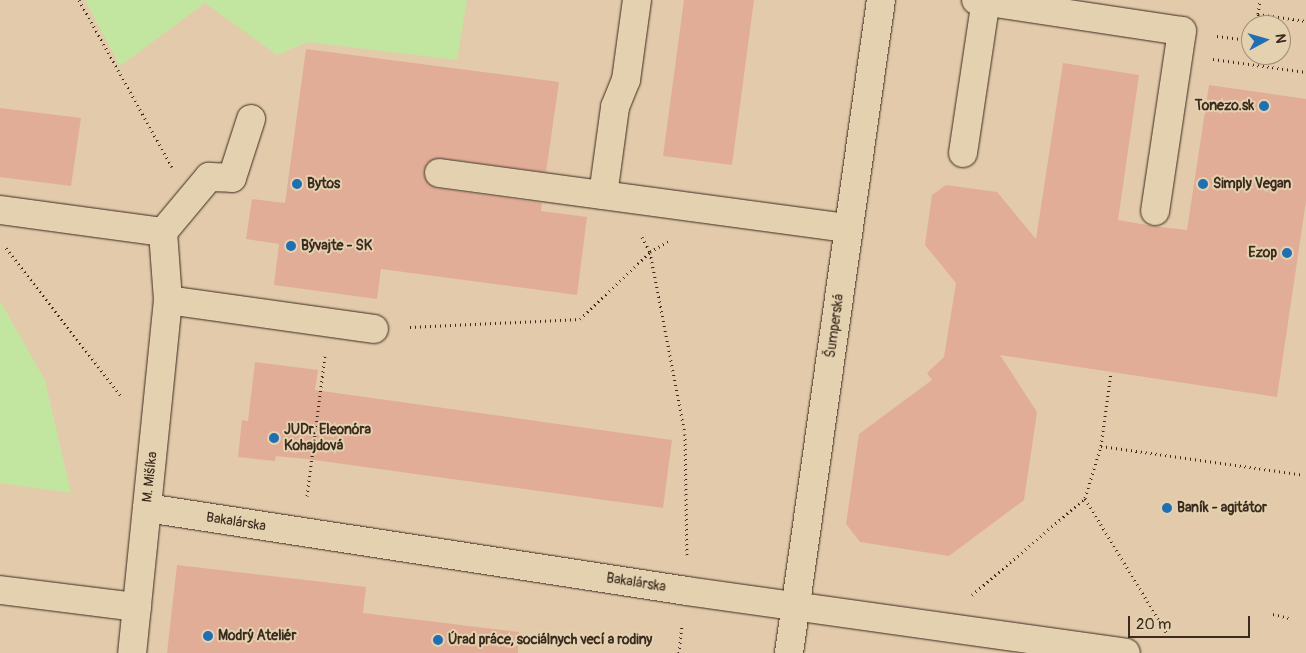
<!DOCTYPE html>
<html>
<head>
<meta charset="utf-8">
<style>
  body { margin:0 }
  #map { position:relative; width:1306px; height:653px; overflow:hidden; background:#e3caaa; font-family:Pangolin,sans-serif }
  div>[style] { position:absolute }
  [style*='--x'] { left:calc(var(--x)*1px); top:calc(var(--y)*1px); width:calc(var(--w)*1px); rotate:calc(var(--a)*1deg) }
  .green>* { inset:0; background:#c2e69f }
  .building>* { inset:0; background:#e2ad96 }
  .path>* { height:3px; margin-top:-1.5px; transform-origin:0; background:repeating-linear-gradient(90deg,#3b2a1e 0 1px,transparent 0 5px) }
  .roads { filter:drop-shadow(0 0 1px #3b2a1e) drop-shadow(0 0 1px #3b2a1e) }
  .minor>* { height:28px; margin:-14px; padding:0 14px; transform-origin:14px; border-radius:14px; background:#e3d1af }
  .dots>* { width:14px; height:14px; translate:-50% -50%; box-sizing:border-box; border:2px solid #e3d1af; border-radius:50% }
  span { translate:-50% -50%; white-space:nowrap; text-align:center; line-height:1.15; -webkit-text-stroke:4px #e3d1af; paint-order:stroke }
  .poi-label { font-size:14px; color:#3b2a1e; font-weight:700 }
  .right { translate:-100% -50%; text-align:right }
  .left { translate:0 -50%; text-align:left }
  .street-label { font-size:14px; color:#3b2a1e }
  .north { position:absolute; left:1241px; top:15px; width:50px; height:50px; box-sizing:border-box; background:#e3d1af; border:1px solid #a08e75; border-radius:50%; rotate:84deg; font-size:14px; font-weight:700; line-height:20px; text-align:center; color:#3b2a1e }
  .north::after { content:''; display:block; margin:auto; width:18px; height:22px; background:#1f6fb2; clip-path:polygon(50% 0,100% 100%,50% 72%,0 100%) }
  .scale { position:absolute; left:1128px; top:616px; width:122px; height:22px; box-sizing:border-box; border:2px solid #3b2a1e; border-top:0; padding-left:6px; font-size:15px; line-height:18px; white-space:nowrap; color:#3b2a1e; -webkit-text-stroke:4px #e3d1af; paint-order:stroke }
</style>
</head>
<body>
<div id="map">
  <div class="green">
    <div style="clip-path:polygon(85px 0,467px 0,457px 60px,308px 42px,277px 55px,205px 3px,120px 66px)"></div>
    <div style="clip-path:polygon(0 301px,45px 380px,71px 493px,0 483px)"></div>
  </div>
  <div class="building">
    <div style="clip-path:polygon(684px 0,754px 0,732px 165px,663px 156px)"></div>
    <div style="clip-path:polygon(306px 49px,559px 82px,546px 172px,441px 158px,427px 163px,424px 171px,425px 179px,436px 188px,542px 203px,541px 211px,587px 217px,577px 295px,381px 269px,377px 299px,274px 285px,279px 244px,246px 239px,252px 199px,285px 203px)"></div>
    <div style="clip-path:polygon(1063px 63px,1139px 75px,1118px 220px,1153px 226px,1187px 230px,1209px 85px,1306px 99px,1306px 201px,1277px 397px,1000px 355px,1037px 412px,1024px 500px,949px 556px,860px 542px,846px 524px,859px 434px,932px 380px,927px 373px,944px 357px,956px 283px,925px 245px,932px 195px,946px 185px,997px 192px,1036px 239px)"></div>
    <div style="clip-path:polygon(0 108px,81px 118px,71px 186px,0 177px)"></div>
    <div style="clip-path:polygon(255px 362px,318px 370px,315px 390px,672px 440px,663px 508px,307px 459px,276px 456px,275px 461px,238px 457px,242px 420px,248px 421px)"></div>
    <div style="clip-path:polygon(177px 565px,366px 587px,363px 613px,519px 632px,518px 653px,167px 653px)"></div>
  </div>
  <div class="path">
    <div style="--x:79;--y:0;--w:191;--a:60.9"></div>
    <div style="--x:1258;--y:14;--w:14;--a:-82"></div>
    <div style="--x:1257;--y:25;--w:11;--a:-85"></div>
    <div style="--x:1258;--y:14;--w:49;--a:8.3"></div>
    <div style="--x:1217;--y:36;--w:34;--a:7"></div>
    <div style="--x:1213;--y:59;--w:94;--a:8"></div>
    <div style="--x:642;--y:237;--w:17;--a:62"></div>
    <div style="--x:650;--y:252;--w:21;--a:-31"></div>
    <div style="--x:6;--y:248;--w:189;--a:52.1"></div>
    <div style="--x:410;--y:327;--w:170;--a:-2.7"></div>
    <div style="--x:580;--y:319;--w:97;--a:-43.7"></div>
    <div style="--x:650;--y:252;--w:185;--a:79.1"></div>
    <div style="--x:685;--y:434;--w:121;--a:89.1"></div>
    <div style="--x:1101;--y:446;--w:75;--a:-82.3"></div>
    <div style="--x:307;--y:496;--w:141;--a:-82.7"></div>
    <div style="--x:972;--y:595;--w:149;--a:-40.6"></div>
    <div style="--x:1273;--y:614;--w:16;--a:14"></div>
    <div style="--x:1166;--y:632;--w:157;--a:-121.2"></div>
    <div style="--x:1085;--y:498;--w:54;--a:-72.9"></div>
    <div style="--x:1101;--y:446;--w:205;--a:8.1"></div>
    <div style="--x:679;--y:653;--w:27;--a:-84"></div>
  </div>
  <div class="roads">
    <div class="minor">
      <div style="--x:976;--y:0;--w:208;--a:8.6"></div>
      <div style="--x:1182;--y:31;--w:182;--a:98.5"></div>
      <div style="--x:963;--y:153;--w:155;--a:-81.5"></div>
      <div style="--x:439;--y:173;--w:413;--a:7.7"></div>
      <div style="--x:603;--y:195;--w:89;--a:-82.2"></div>
      <div style="--x:615;--y:107;--w:29;--a:-68"></div>
      <div style="--x:626;--y:80;--w:81;--a:-82.2"></div>
      <div style="--x:0;--y:210;--w:164;--a:7.7"></div>
      <div style="--x:163;--y:232;--w:68;--a:85.8"></div>
      <div style="--x:168;--y:300;--w:355;--a:95.8"></div>
      <div style="--x:163;--y:232;--w:72;--a:-50.1"></div>
      <div style="--x:209;--y:177;--w:23;--a:2"></div>
      <div style="--x:232;--y:178;--w:62;--a:-72.1"></div>
      <div style="--x:168;--y:300;--w:208;--a:8"></div>
      <div style="--x:147;--y:508;--w:546;--a:8.74"></div>
      <div style="--x:687;--y:591;--w:443;--a:8"></div>
      <div style="--x:0;--y:590;--w:138;--a:7.1"></div>
      <div style="--x:789;--y:653;--w:659;--a:-81.98"></div>
    </div>
  </div>
  <div class="dots">
    <div style="left:1264px;top:106px;background:#1f6fb2"></div>
    <div style="left:297px;top:184px;background:#1f6fb2"></div>
    <div style="left:1203px;top:184px;background:#1f6fb2"></div>
    <div style="left:291px;top:246px;background:#1f6fb2"></div>
    <div style="left:1287px;top:253px;background:#1f6fb2"></div>
    <div style="left:274px;top:438px;background:#1f6fb2"></div>
    <div style="left:1167px;top:508px;background:#1f6fb2"></div>
    <div style="left:208px;top:636px;background:#1f6fb2"></div>
    <div style="left:438px;top:640px;background:#1f6fb2"></div>
  </div>
  <div class="poi-label">
    <span class="right" style="left:1254px;top:106px">Tonezo.sk</span>
    <span class="left" style="left:307px;top:184px">Bytos</span>
    <span class="left" style="left:1213px;top:184px">Simply Vegan</span>
    <span class="left" style="left:301px;top:246px">Bývajte - SK</span>
    <span class="right" style="left:1277px;top:253px">Ezop</span>
    <span class="left" style="left:284px;top:438px">JUDr. Eleonóra<br>Kohajdová</span>
    <span class="left" style="left:1177px;top:508px">Baník - agitátor</span>
    <span class="left" style="left:218px;top:636px">Modrý Ateliér</span>
    <span class="left" style="left:448px;top:640px">Úrad práce, sociálnych vecí a rodiny</span>
  </div>
  <div class="street-label">
    <span style="left:835px;top:326px;rotate:-82deg">Šumperská</span>
    <span style="left:150px;top:477px;rotate:-84deg">M. Mišíka</span>
    <span style="left:236px;top:522px;rotate:9deg">Bakalárska</span>
    <span style="left:636px;top:583px;rotate:9deg">Bakalárska</span>
  </div>
  <div class="north">N</div>
  <div class="scale">20 m</div>
</div>
</body>
</html>
